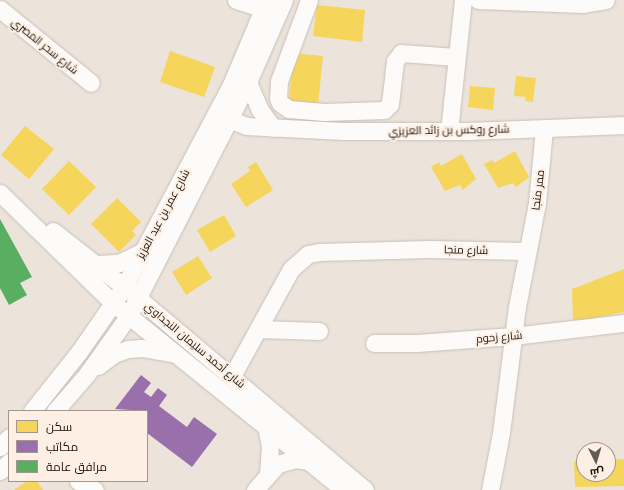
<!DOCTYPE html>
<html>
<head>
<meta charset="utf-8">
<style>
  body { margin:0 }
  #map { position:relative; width:624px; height:490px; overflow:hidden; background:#ece3da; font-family:Poppins,Cairo,sans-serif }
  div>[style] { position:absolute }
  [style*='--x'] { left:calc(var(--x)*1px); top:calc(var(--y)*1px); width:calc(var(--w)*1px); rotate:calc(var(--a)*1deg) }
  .homes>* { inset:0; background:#f6d55c }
  .offices>* { inset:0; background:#9970ab }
  .public>* { inset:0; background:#5aae61 }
  .roads { filter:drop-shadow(0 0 1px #c7bfb9) drop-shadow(0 0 1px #c7bfb9) }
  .minor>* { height:17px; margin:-8.5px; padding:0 8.5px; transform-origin:8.5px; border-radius:8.5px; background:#fcfbf9 }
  span { translate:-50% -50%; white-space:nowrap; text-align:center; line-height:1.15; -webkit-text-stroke:4px #fdefe3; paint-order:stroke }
  .street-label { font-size:11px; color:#19130e }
  .legend { position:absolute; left:8px; top:410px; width:140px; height:72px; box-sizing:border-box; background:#fdefe3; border:1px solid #a2978e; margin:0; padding:5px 7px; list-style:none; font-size:12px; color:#19130e }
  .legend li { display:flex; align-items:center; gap:8px; height:20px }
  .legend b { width:20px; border:1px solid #a2978e }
  .north { position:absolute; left:576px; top:442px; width:40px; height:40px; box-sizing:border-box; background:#fdefe3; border:1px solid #a2978e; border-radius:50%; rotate:175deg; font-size:11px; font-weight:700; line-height:16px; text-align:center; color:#19130e }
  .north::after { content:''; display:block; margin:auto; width:14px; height:18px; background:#635c55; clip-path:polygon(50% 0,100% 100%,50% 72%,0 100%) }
</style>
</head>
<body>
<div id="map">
  <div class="homes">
    <div style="clip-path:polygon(317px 5px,365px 10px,362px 42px,313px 36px)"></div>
    <div style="clip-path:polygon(170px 51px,215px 67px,204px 97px,160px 82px)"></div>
    <div style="clip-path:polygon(293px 53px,323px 56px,318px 105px,289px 102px)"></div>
    <div style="clip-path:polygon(516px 76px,536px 78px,533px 102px,525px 101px,526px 97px,514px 96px)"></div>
    <div style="clip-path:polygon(470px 86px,495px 88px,493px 110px,468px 107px)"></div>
    <div style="clip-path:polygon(25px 126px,54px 149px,29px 179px,1px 155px)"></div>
    <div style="clip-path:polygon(515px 151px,529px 177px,516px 187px,513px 183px,498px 188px,484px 164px,492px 160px,494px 163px)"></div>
    <div style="clip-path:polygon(462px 154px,476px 179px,463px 190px,460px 185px,445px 191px,431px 167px,439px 162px,441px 166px)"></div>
    <div style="clip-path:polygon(69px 161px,96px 187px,69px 215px,42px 189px)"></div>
    <div style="clip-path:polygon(256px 162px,273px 190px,246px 207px,231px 184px,250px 171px,248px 167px)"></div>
    <div style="clip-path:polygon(117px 198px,141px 222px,132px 231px,136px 235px,119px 252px,91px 224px)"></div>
    <div style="clip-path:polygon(224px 215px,236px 236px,210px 252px,197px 230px)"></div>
    <div style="clip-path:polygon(198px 256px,212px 278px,186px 295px,172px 272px)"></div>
    <div style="clip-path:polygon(624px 269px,624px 312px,573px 322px,572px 289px)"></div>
    <div style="clip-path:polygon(624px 459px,624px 486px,575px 487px,574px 461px,584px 460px,584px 474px,608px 474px,608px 460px)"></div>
    <div style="clip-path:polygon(27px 481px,37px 481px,43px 490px,14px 490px)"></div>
  </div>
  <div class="offices">
    <div style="clip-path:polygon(141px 375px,151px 383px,144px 392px,151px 397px,158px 388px,167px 395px,159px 406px,187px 427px,194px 417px,217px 434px,192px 467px,147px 433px,147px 411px,115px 409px)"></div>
  </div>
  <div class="public">
    <div style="clip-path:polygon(0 219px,32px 277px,20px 283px,27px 295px,9px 305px,0 288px)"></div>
  </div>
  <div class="roads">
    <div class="minor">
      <div style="--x:236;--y:0;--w:29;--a:18"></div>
      <div style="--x:309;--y:0;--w:86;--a:110.3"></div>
      <div style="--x:279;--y:81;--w:17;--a:93"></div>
      <div style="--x:278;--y:98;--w:5;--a:68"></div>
      <div style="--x:280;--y:103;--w:11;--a:34"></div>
      <div style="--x:289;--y:109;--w:35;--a:5"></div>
      <div style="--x:324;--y:112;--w:60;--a:-1.9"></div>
      <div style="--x:384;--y:110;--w:8;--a:-45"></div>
      <div style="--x:390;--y:104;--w:43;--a:-83.4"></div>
      <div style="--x:395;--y:61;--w:10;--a:-53"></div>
      <div style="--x:401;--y:53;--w:55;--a:4.2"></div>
      <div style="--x:478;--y:0;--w:105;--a:2.2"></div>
      <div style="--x:583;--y:4;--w:23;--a:-10"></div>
      <div style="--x:0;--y:9;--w:117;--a:39.1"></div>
      <div style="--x:248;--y:82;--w:30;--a:67"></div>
      <div style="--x:260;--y:110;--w:22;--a:54"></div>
      <div style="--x:229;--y:119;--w:18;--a:22"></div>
      <div style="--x:246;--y:126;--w:98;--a:2.9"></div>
      <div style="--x:344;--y:131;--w:126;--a:0"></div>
      <div style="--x:470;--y:131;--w:154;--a:-2.2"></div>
      <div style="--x:449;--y:131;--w:132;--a:-83.9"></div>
      <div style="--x:0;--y:193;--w:158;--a:44.2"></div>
      <div style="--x:113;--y:303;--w:297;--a:39"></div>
      <div style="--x:53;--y:231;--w:108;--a:38.2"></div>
      <div style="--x:138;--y:298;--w:297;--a:40.2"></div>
      <div style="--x:97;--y:264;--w:22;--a:-3"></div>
      <div style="--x:119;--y:263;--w:28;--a:-26"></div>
      <div style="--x:258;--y:329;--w:61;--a:1.9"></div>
      <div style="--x:374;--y:343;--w:43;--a:0"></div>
      <div style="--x:417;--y:343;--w:96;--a:-4.2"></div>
      <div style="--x:513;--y:336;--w:112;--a:-6.7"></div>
      <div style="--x:98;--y:366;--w:20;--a:-37"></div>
      <div style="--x:114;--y:354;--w:15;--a:-20"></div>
      <div style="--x:128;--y:349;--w:14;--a:-4"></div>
      <div style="--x:142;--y:348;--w:34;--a:10"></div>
      <div style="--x:232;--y:376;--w:122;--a:-61.1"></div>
      <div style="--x:291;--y:269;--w:23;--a:-41"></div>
      <div style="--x:308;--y:254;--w:11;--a:-10"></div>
      <div style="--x:319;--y:252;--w:109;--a:-1.6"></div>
      <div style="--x:428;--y:249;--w:99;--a:1.2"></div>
      <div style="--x:32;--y:411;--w:75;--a:-51.5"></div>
      <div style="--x:79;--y:352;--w:79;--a:-55.3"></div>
      <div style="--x:124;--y:287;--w:226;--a:-62.1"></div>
      <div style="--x:230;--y:87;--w:95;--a:-67"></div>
      <div style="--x:55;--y:411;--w:49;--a:-49.1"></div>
      <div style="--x:87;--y:374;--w:72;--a:-54.6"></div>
      <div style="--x:129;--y:315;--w:262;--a:-62.9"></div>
      <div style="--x:248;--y:82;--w:90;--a:-66.3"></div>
      <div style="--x:266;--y:426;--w:20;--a:79"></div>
      <div style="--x:270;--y:446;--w:28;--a:94"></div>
      <div style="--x:0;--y:447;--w:13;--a:-48"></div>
      <div style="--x:0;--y:471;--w:13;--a:-45"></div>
      <div style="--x:78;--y:481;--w:19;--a:28"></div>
      <div style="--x:255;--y:490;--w:35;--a:-49"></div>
      <div style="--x:278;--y:464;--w:19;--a:-16"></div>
      <div style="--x:296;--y:459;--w:12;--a:9"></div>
      <div style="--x:490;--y:490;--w:58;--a:-79.1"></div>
      <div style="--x:501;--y:433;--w:127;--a:-82.8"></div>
      <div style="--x:517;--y:307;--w:106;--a:-79.1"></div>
      <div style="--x:537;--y:203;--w:74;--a:-84.6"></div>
    </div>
  </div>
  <div class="street-label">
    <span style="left:45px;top:46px;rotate:39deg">شارع سحر المصري</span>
    <span style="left:449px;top:130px;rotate:-1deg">شارع روكس بن زائد العزيزي</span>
    <span style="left:538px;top:190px;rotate:-83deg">ممر منجا</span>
    <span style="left:163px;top:214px;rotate:-62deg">شارع عمر بن عبد العزيز</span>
    <span style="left:466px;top:250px;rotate:1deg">شارع منجا</span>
    <span style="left:499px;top:337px;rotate:-5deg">شارع زحوم</span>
    <span style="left:195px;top:345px;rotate:40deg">شارع أحمد سليمان النجداوي</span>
  </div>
  <ul class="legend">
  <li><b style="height:11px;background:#f6d55c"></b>سكن</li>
  <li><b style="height:11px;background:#9970ab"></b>مكاتب</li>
  <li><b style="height:11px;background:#5aae61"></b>مرافق عامة</li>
  </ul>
  <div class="north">ش</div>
</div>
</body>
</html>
